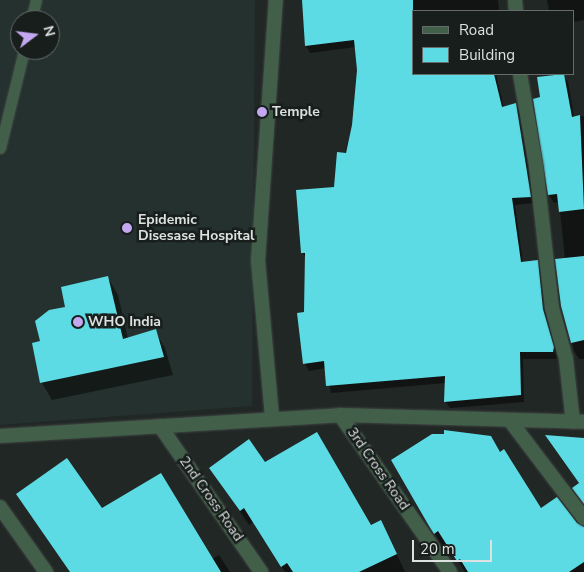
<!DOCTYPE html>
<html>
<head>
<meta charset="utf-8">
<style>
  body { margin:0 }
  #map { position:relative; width:584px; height:572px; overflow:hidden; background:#212725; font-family:"Nunito Sans",sans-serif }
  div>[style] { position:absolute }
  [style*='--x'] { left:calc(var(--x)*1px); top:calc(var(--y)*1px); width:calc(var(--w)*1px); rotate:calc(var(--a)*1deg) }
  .built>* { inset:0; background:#24312e }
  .shadow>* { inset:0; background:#0007 }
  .building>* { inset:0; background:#5ddbe4 }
  .roads { filter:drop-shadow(0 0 1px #3f4543) drop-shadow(0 0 1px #3f4543) }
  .service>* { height:11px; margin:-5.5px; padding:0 5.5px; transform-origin:5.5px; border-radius:5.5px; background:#425f49 }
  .minor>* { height:14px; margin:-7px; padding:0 7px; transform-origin:7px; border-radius:7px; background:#425f49 }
  .dots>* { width:14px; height:14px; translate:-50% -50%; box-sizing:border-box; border:2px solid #171e1c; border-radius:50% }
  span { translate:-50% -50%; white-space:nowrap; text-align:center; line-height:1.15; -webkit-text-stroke:5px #171e1c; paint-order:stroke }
  .poi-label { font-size:14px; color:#dde1e0; font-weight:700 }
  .left { translate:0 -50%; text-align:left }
  .street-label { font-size:14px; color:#dde1e0 }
  .legend { position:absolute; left:412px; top:10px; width:162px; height:65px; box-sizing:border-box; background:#171e1c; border:1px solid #666c6a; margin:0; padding:6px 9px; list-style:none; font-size:15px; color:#dde1e0 }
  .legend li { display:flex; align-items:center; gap:10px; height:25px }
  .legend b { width:25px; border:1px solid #666c6a }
  .north { position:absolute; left:10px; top:10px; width:50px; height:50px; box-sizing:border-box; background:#171e1c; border:1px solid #666c6a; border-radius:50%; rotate:75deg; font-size:14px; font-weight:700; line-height:20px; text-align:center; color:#dde1e0 }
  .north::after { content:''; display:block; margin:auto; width:18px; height:22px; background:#c4a7f1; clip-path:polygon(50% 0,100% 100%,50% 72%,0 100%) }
  .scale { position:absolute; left:412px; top:540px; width:80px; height:22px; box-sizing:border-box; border:2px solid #dde1e0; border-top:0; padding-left:6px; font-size:15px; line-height:18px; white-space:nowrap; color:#dde1e0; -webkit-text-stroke:4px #171e1c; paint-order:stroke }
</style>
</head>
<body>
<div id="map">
  <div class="built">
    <div style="clip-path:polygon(evenodd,0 0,255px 0,252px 406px,0 425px,0 0,20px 20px,50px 20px,50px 50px,20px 50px,20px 20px)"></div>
  </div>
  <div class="shadow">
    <div style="clip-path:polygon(302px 0,498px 0,499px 11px,413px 11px,413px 74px,496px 74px,504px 108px,516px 105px,520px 112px,534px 203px,515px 205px,523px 263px,537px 262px,541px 269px,547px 317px,558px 359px,523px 359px,524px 402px,450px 408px,445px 401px,446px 383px,331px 393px,326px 368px,309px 371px,305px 364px,298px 314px,305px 313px,306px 260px,303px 253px,298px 191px,335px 188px,353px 125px,359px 70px,356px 47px,310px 53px,306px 46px)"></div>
    <div style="clip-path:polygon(547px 0,584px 0,584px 20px,573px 22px,573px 11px,549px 11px)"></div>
    <div style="clip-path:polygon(561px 74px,568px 81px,574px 117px,584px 116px,584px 359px,579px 359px,574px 351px,562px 306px,565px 259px,559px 202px,554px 203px,549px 195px,538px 78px)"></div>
    <div style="clip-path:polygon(108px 278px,118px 295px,128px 339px,155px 331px,165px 348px,173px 375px,52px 400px,42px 383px,33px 344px,41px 342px,67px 308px)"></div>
    <div style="clip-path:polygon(547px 437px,584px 439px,584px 490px,554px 448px)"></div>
    <div style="clip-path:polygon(500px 454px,541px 509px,584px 559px,584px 572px,465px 572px,447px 543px,442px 546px,438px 539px,392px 461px)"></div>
    <div style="clip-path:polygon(265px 464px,389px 537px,405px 572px,285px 572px,253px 522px,249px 525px,211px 469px)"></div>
    <div style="clip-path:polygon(18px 494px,101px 509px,212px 559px,219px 555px,230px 572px,70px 572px)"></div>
  </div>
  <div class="building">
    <div style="clip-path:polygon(302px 0,413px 0,413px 74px,494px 74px,502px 107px,516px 103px,531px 197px,512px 198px,521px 262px,538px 260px,543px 309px,554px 347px,553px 352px,520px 352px,521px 395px,444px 402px,445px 376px,326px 386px,324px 361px,303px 364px,297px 313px,304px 312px,305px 253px,301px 253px,296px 190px,334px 187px,337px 152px,346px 153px,352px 125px,357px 70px,354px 40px,305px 46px)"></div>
    <div style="clip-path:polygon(564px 74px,572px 117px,580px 115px,584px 209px,559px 212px,557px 194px,548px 195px,533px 99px,540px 97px,537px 77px)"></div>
    <div style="clip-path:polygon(584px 256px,584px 340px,571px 343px,561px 306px,555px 259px)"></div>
    <div style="clip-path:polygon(108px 276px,123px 339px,156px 329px,164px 357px,40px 383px,32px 343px,40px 341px,35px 321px,49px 310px,65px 307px,61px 287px)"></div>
    <div style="clip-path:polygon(444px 430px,491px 436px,500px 452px,504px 449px,541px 508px,557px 497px,577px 523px,584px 527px,584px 562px,569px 572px,468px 572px,460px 559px,457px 561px,438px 531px,434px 534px,429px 526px,391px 460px,432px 434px,444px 434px)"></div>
    <div style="clip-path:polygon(317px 432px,371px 525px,381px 520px,397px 554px,359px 572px,293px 572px,287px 563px,281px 567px,244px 508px,240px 511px,209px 468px,249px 439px,265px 462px)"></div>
    <div style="clip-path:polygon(545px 435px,584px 438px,584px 504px,572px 488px,579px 483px)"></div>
    <div style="clip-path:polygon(67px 458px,102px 508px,161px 473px,221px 572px,70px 572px,16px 494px)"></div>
  </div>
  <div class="roads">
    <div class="service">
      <div style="--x:31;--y:20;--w:21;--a:-76"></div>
      <div style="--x:0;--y:148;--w:101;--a:-76.2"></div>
    </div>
    <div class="minor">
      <div style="--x:515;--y:0;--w:11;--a:85"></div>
      <div style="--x:520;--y:74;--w:93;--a:80.1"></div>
      <div style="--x:536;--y:166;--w:143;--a:83.6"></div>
      <div style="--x:552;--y:308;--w:53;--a:74.6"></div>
      <div style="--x:566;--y:359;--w:63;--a:83.7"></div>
      <div style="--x:340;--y:415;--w:192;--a:55"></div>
      <div style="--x:272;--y:417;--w:157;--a:-95.1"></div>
      <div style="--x:258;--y:261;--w:262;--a:-86.1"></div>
      <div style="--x:511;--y:422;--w:121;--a:52.8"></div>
      <div style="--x:160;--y:426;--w:178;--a:55.3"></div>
      <div style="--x:0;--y:436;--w:341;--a:-3.5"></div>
      <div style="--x:340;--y:415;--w:244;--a:1.6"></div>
      <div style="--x:0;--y:507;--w:80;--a:54.7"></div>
    </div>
  </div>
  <div class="dots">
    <div style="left:262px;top:112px;background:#c4a7f1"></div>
    <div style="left:127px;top:228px;background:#c4a7f1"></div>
    <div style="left:78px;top:322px;background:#c4a7f1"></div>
  </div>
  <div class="poi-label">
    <span class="left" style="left:272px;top:112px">Temple</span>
    <span class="left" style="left:138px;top:228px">Epidemic<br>Disesase Hospital</span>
    <span class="left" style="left:88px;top:322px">WHO India</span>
  </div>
  <div class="street-label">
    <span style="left:378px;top:469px;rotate:55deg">3rd Cross Road</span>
    <span style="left:211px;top:499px;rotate:55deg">2nd Cross Road</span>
  </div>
  <ul class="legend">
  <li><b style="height:6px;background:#425f49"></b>Road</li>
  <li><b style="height:14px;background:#5ddbe4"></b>Building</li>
  </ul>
  <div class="north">N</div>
  <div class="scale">20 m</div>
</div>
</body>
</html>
